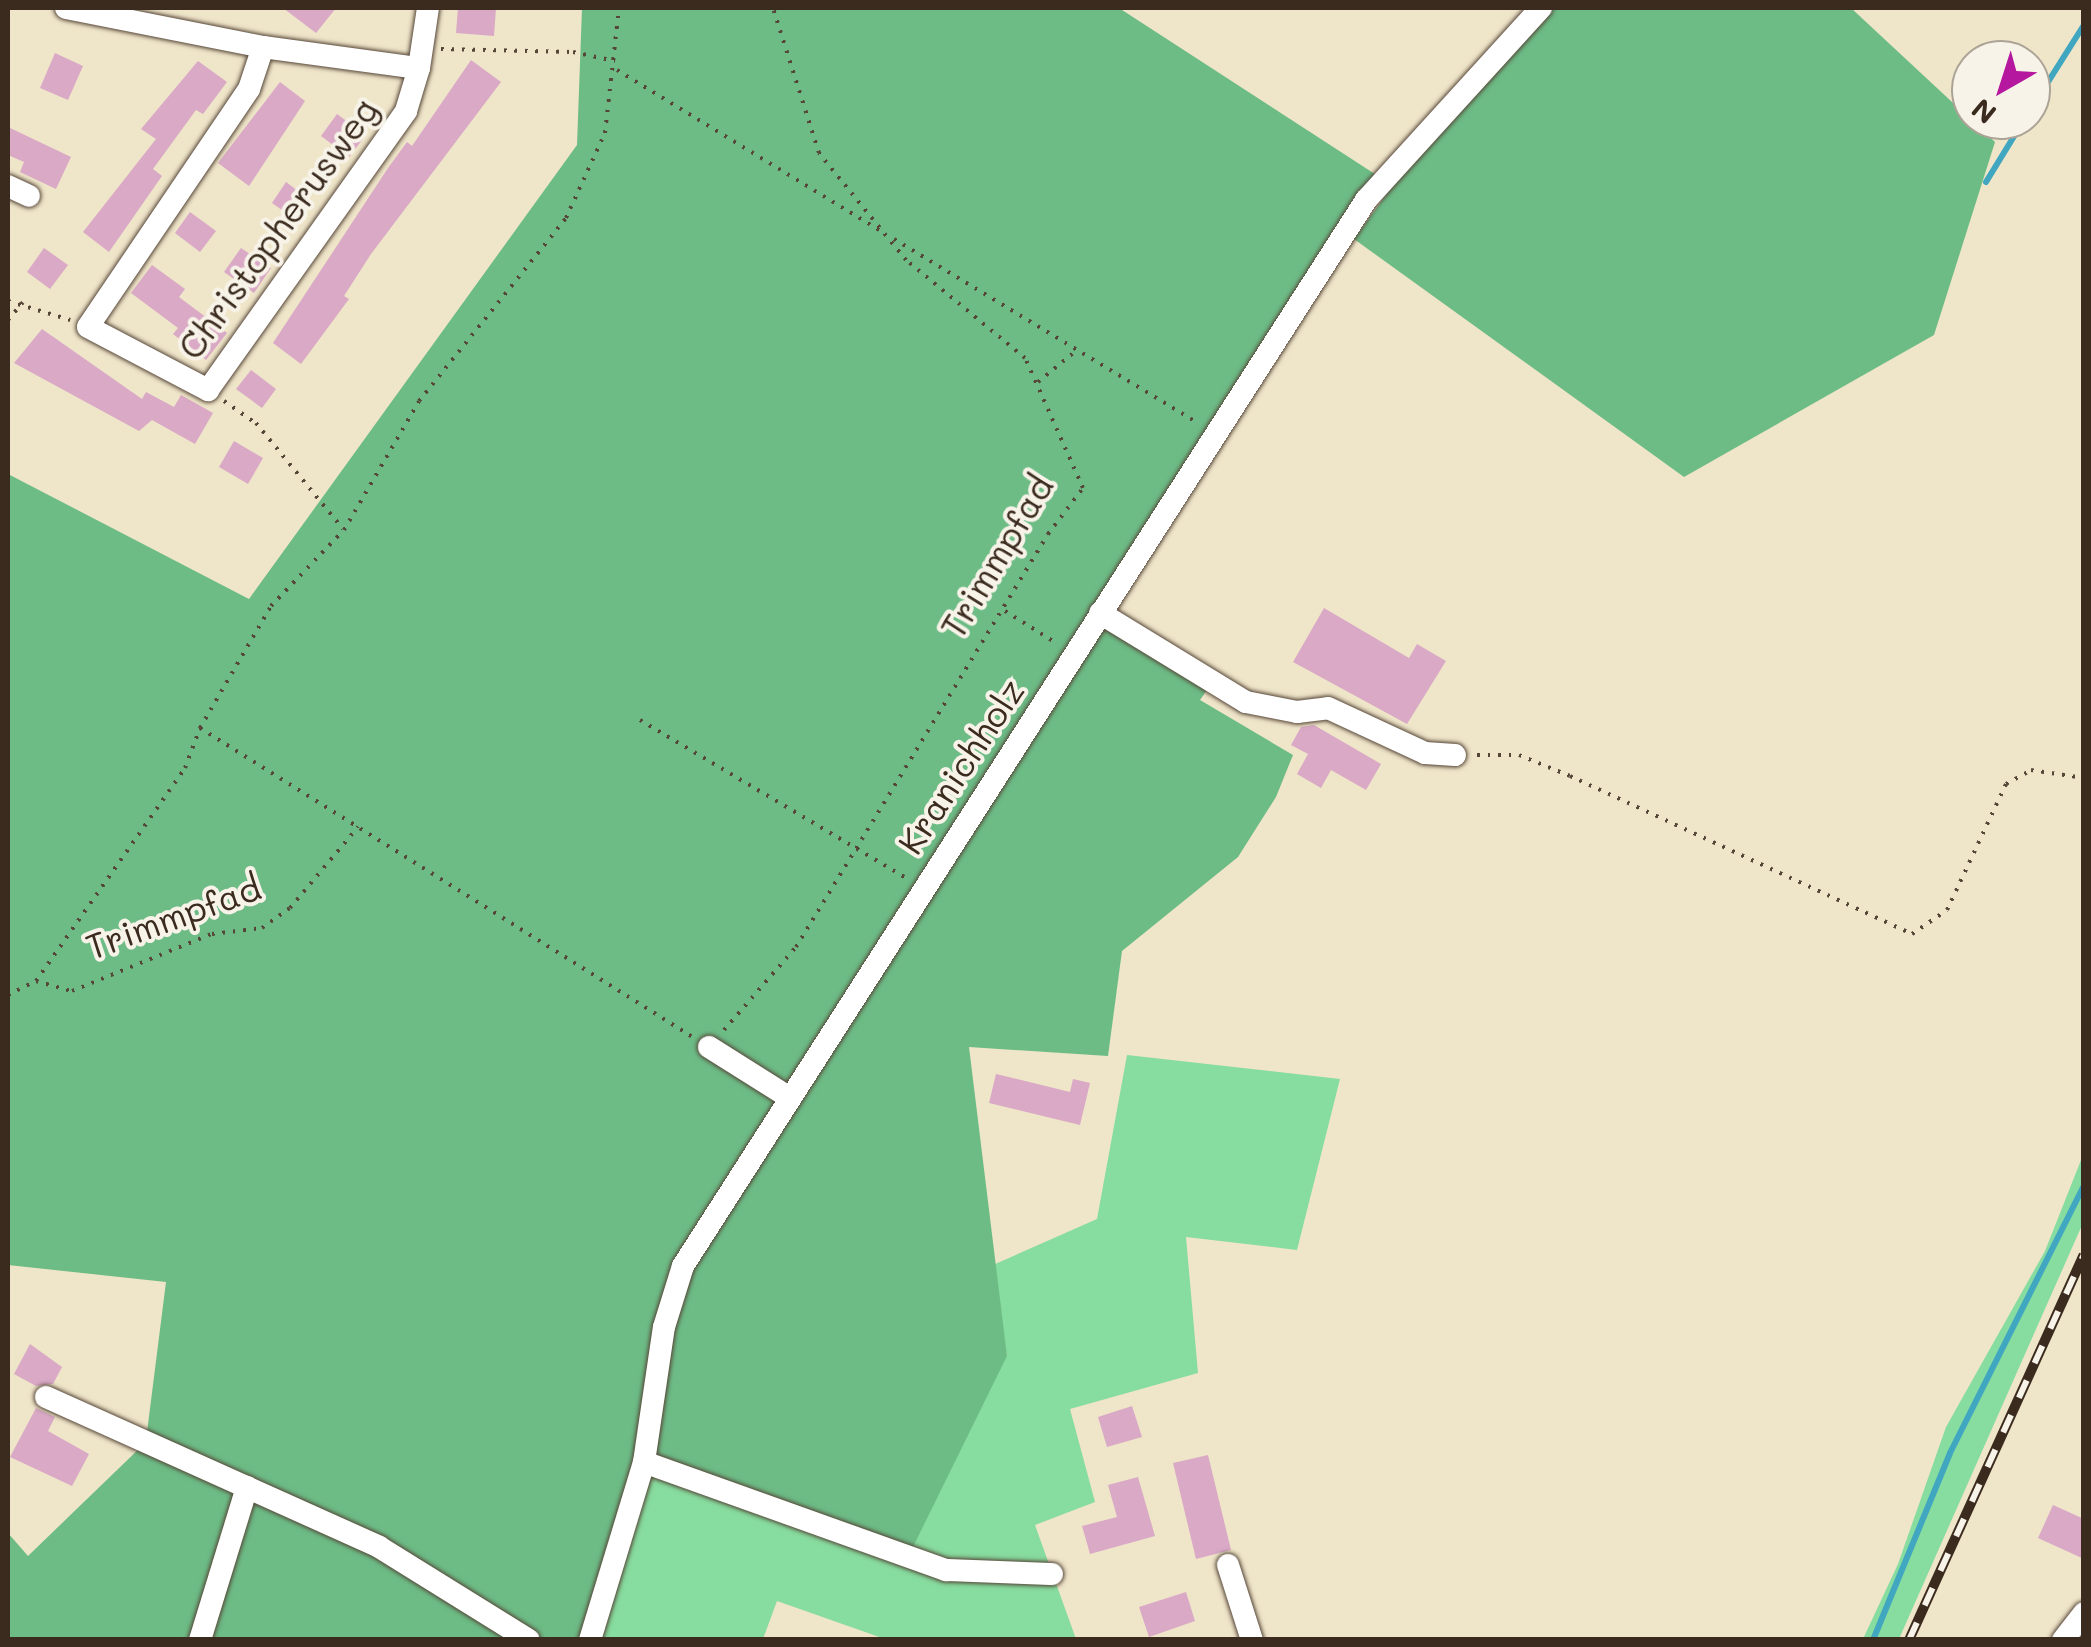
<!DOCTYPE html>
<html>
<head>
<meta charset="utf-8">
<style>
  body { margin:0 }
  #map { position:relative; width:2091px; height:1647px; overflow:hidden; background:#efe5c9; font-family:Mali,sans-serif }
  div>[style] { position:absolute }
  [style*='--x'] { left:calc(var(--x)*1px); top:calc(var(--y)*1px); width:calc(var(--w)*1px); rotate:calc(var(--a)*1deg) }
  .green>* { inset:0; background:#87dc9f }
  .forest>* { inset:0; background:#6dbc86 }
  .stream>* { height:6px; margin:-3px; padding:0 3px; transform-origin:3px; border-radius:3px; background:#41a7c1 }
  .building>* { inset:0; background:#d9a9c6 }
  .path>* { height:4px; margin-top:-2px; transform-origin:0; background:repeating-linear-gradient(90deg,#564638 0 2.5px,transparent 0 10.5px) }
  .roads { filter:drop-shadow(0 0 2px #564638) drop-shadow(0 0 2px #564638) }
  .minor>* { height:22px; margin:-11px; padding:0 11px; transform-origin:11px; border-radius:11px; background:#fff }
  .rail>* { height:10px; margin-top:-5px; transform-origin:0; background:repeating-linear-gradient(90deg,#f7f3e8 0 19px,#3b2a1e 0 38px); box-sizing:border-box; border-block:2px solid #3b2a1e }
  span { translate:-50% -50%; white-space:nowrap; text-align:center; line-height:1.15; -webkit-text-stroke:8px #f7f3e8; paint-order:stroke }
  .street-label { font-size:35px; color:#3b2a1e }
  .frame { position:absolute; inset:0; border:10px solid #3b2a1e; pointer-events:none }
  .north { position:absolute; left:1951px; top:40px; width:100px; height:100px; box-sizing:border-box; background:#f7f3e8; border:2px solid #aca397; border-radius:50%; rotate:219deg; font-size:28px; font-weight:700; line-height:40px; text-align:center; color:#3b2a1e }
  .north::after { content:''; display:block; margin:auto; width:35px; height:45px; background:#b5179e; clip-path:polygon(50% 0,100% 100%,50% 72%,0 100%) }
</style>
</head>
<body>
<div id="map">
  <div class="green">
    <div style="clip-path:polygon(1127px 1055px,1340px 1079px,1297px 1250px,1186px 1237px,1198px 1373px,1070px 1409px,1095px 1502px,1035px 1525px,1076px 1639px,1132px 1639px,885px 1639px,777px 1601px,763px 1639px,602px 1640px,638px 1450px,1007px 1356px,993px 1265px,1097px 1219px)"></div>
    <div style="clip-path:polygon(2083px 1155px,2083px 1223px,1899px 1639px,1863px 1639px,1898px 1564px,1946px 1427px,2045px 1251px)"></div>
  </div>
  <div class="forest">
    <div style="clip-path:polygon(582px 8px,1119px 8px,1381px 178px,1090px 617px,1207px 690px,1200px 700px,1293px 755px,1276px 797px,1238px 857px,1122px 951px,1108px 1056px,969px 1047px,1007px 1356px,909px 1555px,638px 1451px,602px 1639px,202px 1639px,250px 1487px,146px 1440px,166px 1282px,8px 1265px,8px 474px,249px 599px,577px 145px)"></div>
    <div style="clip-path:polygon(1546px 8px,1851px 8px,1995px 142px,1934px 335px,1684px 477px,1354px 239px,1442px 118px)"></div>
    <div style="clip-path:polygon(145px 1443px,245px 1488px,198px 1639px,8px 1639px,8px 1533px,28px 1556px)"></div>
  </div>
  <div class="stream">
    <div style="--x:2031;--y:109;--w:99;--a:-57.8"></div>
    <div style="--x:1986;--y:182;--w:73;--a:-58.5"></div>
    <div style="--x:1873;--y:1640;--w:202;--a:-67.6"></div>
    <div style="--x:1950;--y:1453;--w:300;--a:-63.4"></div>
  </div>
  <div class="building">
    <div style="clip-path:polygon(283px 8px,336px 8px,316px 33px)"></div>
    <div style="clip-path:polygon(458px 8px,496px 8px,494px 36px,456px 33px)"></div>
    <div style="clip-path:polygon(55px 53px,83px 66px,68px 100px,40px 88px)"></div>
    <div style="clip-path:polygon(471px 60px,501px 82px,371px 254px,344px 296px,349px 299px,301px 364px,273px 343px,388px 168px,407px 142px,412px 146px)"></div>
    <div style="clip-path:polygon(198px 61px,227px 82px,203px 114px,196px 110px,153px 169px,162px 176px,109px 252px,83px 232px,156px 139px,141px 129px)"></div>
    <div style="clip-path:polygon(280px 82px,305px 101px,249px 186px,218px 163px)"></div>
    <div style="clip-path:polygon(337px 114px,366px 135px,349px 157px,321px 136px)"></div>
    <div style="clip-path:polygon(8px 127px,71px 157px,56px 189px,20px 172px,24px 162px,8px 155px)"></div>
    <div style="clip-path:polygon(286px 182px,306px 197px,292px 217px,272px 203px)"></div>
    <div style="clip-path:polygon(190px 212px,216px 231px,200px 252px,175px 233px)"></div>
    <div style="clip-path:polygon(44px 248px,68px 265px,50px 289px,27px 272px)"></div>
    <div style="clip-path:polygon(241px 248px,271px 268px,254px 293px,224px 272px)"></div>
    <div style="clip-path:polygon(152px 265px,185px 289px,179px 297px,227px 333px,206px 360px,173px 334px,178px 328px,131px 293px)"></div>
    <div style="clip-path:polygon(42px 329px,142px 399px,146px 392px,174px 407px,181px 395px,213px 413px,195px 444px,152px 420px,139px 431px,14px 363px)"></div>
    <div style="clip-path:polygon(251px 370px,276px 389px,262px 408px,236px 389px)"></div>
    <div style="clip-path:polygon(234px 441px,263px 458px,248px 484px,219px 467px)"></div>
    <div style="clip-path:polygon(1324px 608px,1409px 658px,1417px 644px,1446px 661px,1407px 724px,1293px 662px)"></div>
    <div style="clip-path:polygon(1314px 725px,1381px 764px,1366px 790px,1331px 770px,1321px 788px,1297px 774px,1308px 754px,1291px 745px,1301px 727px)"></div>
    <div style="clip-path:polygon(996px 1074px,1070px 1092px,1073px 1079px,1090px 1083px,1080px 1125px,989px 1103px)"></div>
    <div style="clip-path:polygon(30px 1344px,62px 1367px,53px 1384px,36px 1386px,14px 1374px)"></div>
    <div style="clip-path:polygon(1132px 1406px,1142px 1437px,1107px 1447px,1098px 1417px)"></div>
    <div style="clip-path:polygon(36px 1408px,55px 1417px,48px 1431px,89px 1454px,72px 1486px,10px 1457px)"></div>
    <div style="clip-path:polygon(1208px 1455px,1231px 1550px,1196px 1559px,1173px 1463px)"></div>
    <div style="clip-path:polygon(1138px 1477px,1155px 1536px,1090px 1554px,1082px 1526px,1117px 1517px,1108px 1485px)"></div>
    <div style="clip-path:polygon(2053px 1505px,2084px 1519px,2084px 1559px,2038px 1538px)"></div>
    <div style="clip-path:polygon(1186px 1592px,1195px 1621px,1149px 1637px,1139px 1607px)"></div>
  </div>
  <div class="path">
    <div style="--x:441;--y:49;--w:132;--a:1.3"></div>
    <div style="--x:573;--y:52;--w:43;--a:12.1"></div>
    <div style="--x:617;--y:70;--w:315;--a:31.4"></div>
    <div style="--x:894;--y:239;--w:355;--a:31.2"></div>
    <div style="--x:8;--y:301;--w:65;--a:17"></div>
    <div style="--x:8;--y:320;--w:23;--a:-50"></div>
    <div style="--x:1038;--y:382;--w:50;--a:-39.4"></div>
    <div style="--x:224;--y:401;--w:39;--a:35"></div>
    <div style="--x:256;--y:423;--w:137;--a:50.6"></div>
    <div style="--x:1005;--y:611;--w:60;--a:32.1"></div>
    <div style="--x:640;--y:720;--w:309;--a:30.7"></div>
    <div style="--x:200;--y:728;--w:580;--a:32.1"></div>
    <div style="--x:1477;--y:755;--w:42;--a:0"></div>
    <div style="--x:1519;--y:755;--w:55;--a:22.4"></div>
    <div style="--x:1570;--y:776;--w:377;--a:24.8"></div>
    <div style="--x:1912;--y:934;--w:42;--a:-34.4"></div>
    <div style="--x:1947;--y:910;--w:139;--a:-64.9"></div>
    <div style="--x:2006;--y:784;--w:29;--a:-29"></div>
    <div style="--x:2031;--y:770;--w:54;--a:8.6"></div>
    <div style="--x:36;--y:981;--w:37;--a:16"></div>
    <div style="--x:72;--y:991;--w:151;--a:-22.2"></div>
    <div style="--x:212;--y:934;--w:50;--a:-6.8"></div>
    <div style="--x:262;--y:928;--w:34;--a:-36"></div>
    <div style="--x:290;--y:908;--w:106;--a:-50"></div>
    <div style="--x:8;--y:995;--w:31;--a:-27"></div>
    <div style="--x:36;--y:981;--w:260;--a:-55"></div>
    <div style="--x:185;--y:768;--w:43;--a:-69.4"></div>
    <div style="--x:200;--y:728;--w:141;--a:-59.8"></div>
    <div style="--x:271;--y:606;--w:105;--a:-46.2"></div>
    <div style="--x:344;--y:530;--w:149;--a:-59.8"></div>
    <div style="--x:419;--y:401;--w:235;--a:-51.2"></div>
    <div style="--x:566;--y:218;--w:94;--a:-65.4"></div>
    <div style="--x:605;--y:133;--w:126;--a:-83.6"></div>
    <div style="--x:724;--y:1030;--w:110;--a:-49.1"></div>
    <div style="--x:796;--y:947;--w:484;--a:-58.6"></div>
    <div style="--x:1048;--y:534;--w:58;--a:-52.7"></div>
    <div style="--x:1083;--y:488;--w:142;--a:-114"></div>
    <div style="--x:1025;--y:358;--w:154;--a:-140.5"></div>
    <div style="--x:906;--y:260;--w:138;--a:-129.1"></div>
    <div style="--x:819;--y:153;--w:152;--a:-107.6"></div>
  </div>
  <div class="roads">
    <div class="minor">
      <div style="--x:66;--y:8;--w:201;--a:11.2"></div>
      <div style="--x:263;--y:47;--w:157;--a:7.7"></div>
      <div style="--x:419;--y:68;--w:61;--a:-81.5"></div>
      <div style="--x:263;--y:47;--w:44;--a:108.4"></div>
      <div style="--x:249;--y:89;--w:287;--a:124.1"></div>
      <div style="--x:88;--y:327;--w:136;--a:27.7"></div>
      <div style="--x:208;--y:390;--w:342;--a:-54.6"></div>
      <div style="--x:406;--y:111;--w:45;--a:-73.2"></div>
      <div style="--x:8;--y:186;--w:23;--a:25"></div>
      <div style="--x:1100;--y:613;--w:171;--a:31.4"></div>
      <div style="--x:1246;--y:702;--w:52;--a:11.1"></div>
      <div style="--x:1297;--y:712;--w:31;--a:-7"></div>
      <div style="--x:1328;--y:708;--w:107;--a:24.9"></div>
      <div style="--x:1425;--y:753;--w:30;--a:4"></div>
      <div style="--x:709;--y:1047;--w:96;--a:32.2"></div>
      <div style="--x:46;--y:1397;--w:365;--a:24.2"></div>
      <div style="--x:379;--y:1547;--w:176;--a:31.8"></div>
      <div style="--x:644;--y:1462;--w:321;--a:19.7"></div>
      <div style="--x:946;--y:1570;--w:106;--a:2.2"></div>
      <div style="--x:1228;--y:1565;--w:79;--a:72.3"></div>
      <div style="--x:200;--y:1640;--w:160;--a:-72.9"></div>
      <div style="--x:590;--y:1640;--w:186;--a:-73.1"></div>
      <div style="--x:644;--y:1462;--w:136;--a:-81.6"></div>
      <div style="--x:664;--y:1327;--w:64;--a:-72.7"></div>
      <div style="--x:683;--y:1266;--w:1266;--a:-57.35"></div>
      <div style="--x:1366;--y:200;--w:260;--a:-47.7"></div>
      <div style="--x:2063;--y:1640;--w:34;--a:-52"></div>
    </div>
  </div>
  <div class="rail">
    <div style="--x:1909;--y:1640;--w:423;--a:-65.6"></div>
  </div>
  <div class="street-label">
    <span style="left:277px;top:228px;rotate:-54deg">Christopherusweg</span>
    <span style="left:996px;top:556px;rotate:-59deg">Trimmpfad</span>
    <span style="left:960px;top:766px;rotate:-57deg">Kranichholz</span>
    <span style="left:173px;top:916px;rotate:-20deg">Trimmpfad</span>
  </div>
  <div class="frame"></div>
  <div class="north">N</div>
</div>
</body>
</html>
